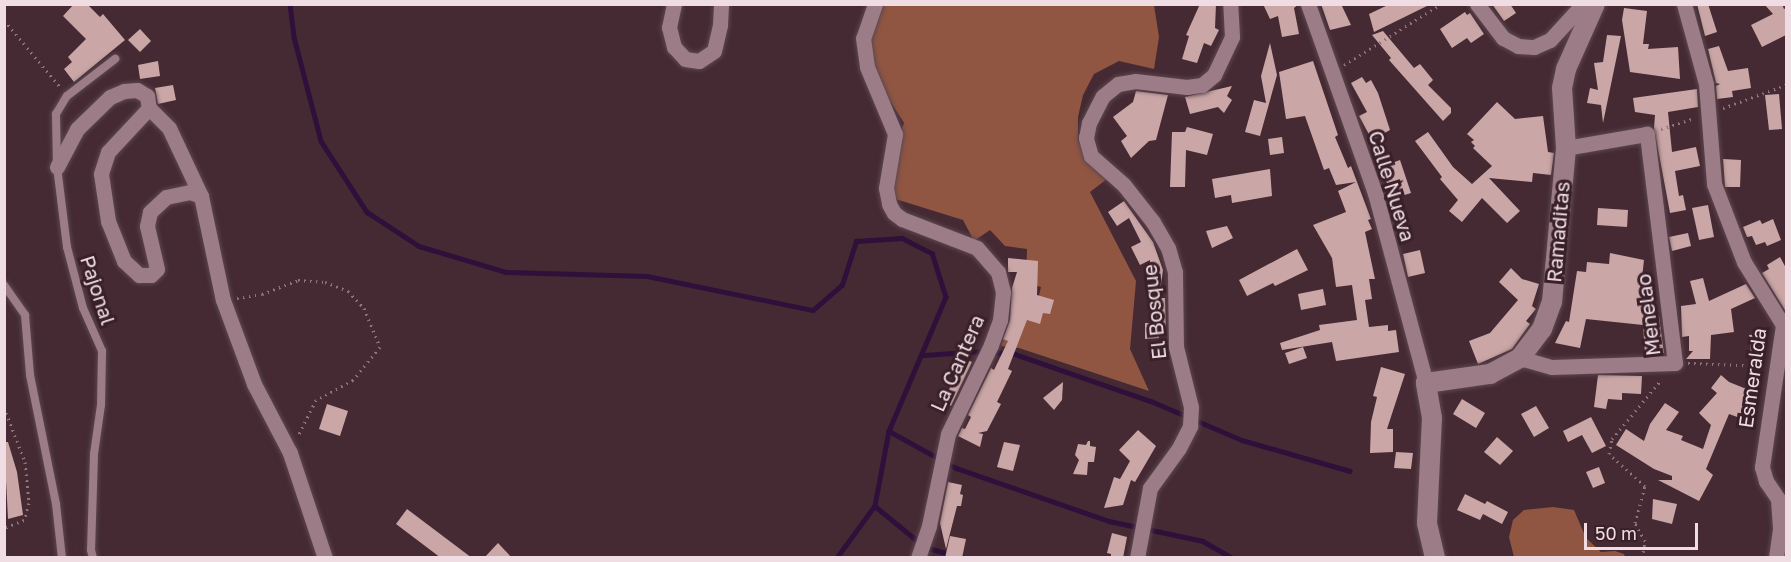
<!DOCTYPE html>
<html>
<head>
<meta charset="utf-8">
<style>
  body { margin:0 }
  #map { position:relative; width:1791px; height:562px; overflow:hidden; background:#452a33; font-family:"Golos Text",sans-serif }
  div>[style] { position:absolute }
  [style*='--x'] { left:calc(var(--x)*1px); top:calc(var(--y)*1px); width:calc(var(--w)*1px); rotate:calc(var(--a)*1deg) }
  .forest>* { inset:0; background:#915642 }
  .stream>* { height:4.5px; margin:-2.25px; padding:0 2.25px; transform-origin:2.25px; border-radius:2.25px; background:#2f103a }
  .building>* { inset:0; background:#caa7a6 }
  .path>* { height:3px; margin-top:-1.5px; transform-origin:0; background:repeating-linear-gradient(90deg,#8d757d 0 1.5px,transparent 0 6px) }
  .roads { filter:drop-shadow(0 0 2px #5d474f) drop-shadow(0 0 2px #5d474f) }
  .service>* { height:8px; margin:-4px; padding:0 4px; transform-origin:4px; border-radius:4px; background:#9c7c86 }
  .minor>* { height:15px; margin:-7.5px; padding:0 7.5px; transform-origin:7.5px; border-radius:7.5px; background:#9c7c86 }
  .tertiary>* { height:20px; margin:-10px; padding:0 10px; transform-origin:10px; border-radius:10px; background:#9c7c86 }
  span { translate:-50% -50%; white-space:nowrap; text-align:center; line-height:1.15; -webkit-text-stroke:6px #3a2029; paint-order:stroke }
  .street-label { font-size:20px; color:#efdde3 }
  .frame { position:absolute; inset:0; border:6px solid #efdde3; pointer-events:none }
  .scale { position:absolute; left:1584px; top:523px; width:114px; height:27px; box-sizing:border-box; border:3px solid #efdde3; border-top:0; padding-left:8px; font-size:18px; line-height:21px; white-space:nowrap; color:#efdde3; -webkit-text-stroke:4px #3a2029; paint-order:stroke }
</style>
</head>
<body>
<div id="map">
  <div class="forest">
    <div style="clip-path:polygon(872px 5px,1154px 5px,1159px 37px,1154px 69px,1119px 61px,1094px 74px,1083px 95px,1078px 117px,1078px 140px,1086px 159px,1107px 179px,1090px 192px,1136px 281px,1130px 349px,1149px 391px,1019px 348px,1001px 346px,1010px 318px,1035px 312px,1041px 287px,1026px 283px,1027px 249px,1005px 246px,990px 230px,974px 241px,963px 220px,889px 197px,889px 162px,904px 123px,861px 55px)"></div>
    <div style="clip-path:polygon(1553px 507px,1574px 510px,1586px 538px,1601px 552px,1615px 551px,1624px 554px,1625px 557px,1514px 557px,1509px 537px,1513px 520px,1524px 510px)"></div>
  </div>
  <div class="stream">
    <div style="--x:290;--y:4;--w:33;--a:83"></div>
    <div style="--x:294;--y:37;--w:107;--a:75.4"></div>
    <div style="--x:321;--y:141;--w:85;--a:57.1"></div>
    <div style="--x:367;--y:212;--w:62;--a:33.2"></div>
    <div style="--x:419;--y:246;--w:91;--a:16.6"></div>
    <div style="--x:506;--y:272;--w:141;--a:1.6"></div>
    <div style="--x:647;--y:276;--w:169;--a:11.6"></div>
    <div style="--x:813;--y:310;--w:38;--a:-41"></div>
    <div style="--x:842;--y:285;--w:46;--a:-72.3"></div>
    <div style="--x:856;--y:241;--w:46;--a:-3.7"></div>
    <div style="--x:902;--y:238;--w:34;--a:27"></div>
    <div style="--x:932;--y:253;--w:46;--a:72.3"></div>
    <div style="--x:946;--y:297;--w:146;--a:113"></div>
    <div style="--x:889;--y:431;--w:76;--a:100.6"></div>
    <div style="--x:875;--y:506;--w:64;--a:126.2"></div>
    <div style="--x:992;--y:352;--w:23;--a:5"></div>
    <div style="--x:1015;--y:354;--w:144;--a:19.1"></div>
    <div style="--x:1151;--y:401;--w:99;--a:23.2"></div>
    <div style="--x:1242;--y:440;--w:112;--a:16"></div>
    <div style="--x:924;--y:355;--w:59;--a:-3.9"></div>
    <div style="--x:889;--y:431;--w:77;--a:28.9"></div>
    <div style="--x:956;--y:468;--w:162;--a:19.1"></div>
    <div style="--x:1109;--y:521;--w:96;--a:12"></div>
    <div style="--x:1203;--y:541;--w:34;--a:30"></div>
    <div style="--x:875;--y:506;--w:65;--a:39.4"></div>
    <div style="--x:925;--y:547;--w:40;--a:16"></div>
  </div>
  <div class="building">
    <div style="clip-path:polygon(74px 4px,87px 4px,100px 17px,103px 14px,125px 40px,74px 82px,64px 69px,72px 62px,68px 57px,86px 39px,63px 16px)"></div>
    <div style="clip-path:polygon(1200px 4px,1216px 4px,1215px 28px,1219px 30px,1211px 46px,1204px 43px,1197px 63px,1182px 59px,1189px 36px,1186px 35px)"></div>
    <div style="clip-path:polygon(1263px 4px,1299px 4px,1294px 8px,1299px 34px,1282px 37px,1278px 16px,1270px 19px)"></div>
    <div style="clip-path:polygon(1321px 4px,1341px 4px,1351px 25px,1330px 30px)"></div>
    <div style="clip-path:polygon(1390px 4px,1431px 4px,1374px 32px,1369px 14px)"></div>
    <div style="clip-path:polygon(1492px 4px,1510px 4px,1516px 13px,1504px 21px)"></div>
    <div style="clip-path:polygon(1697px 4px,1708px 4px,1717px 32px,1705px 36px)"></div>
    <div style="clip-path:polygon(1764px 4px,1782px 4px,1784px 9px,1786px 8px,1786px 35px,1762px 47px,1751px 25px,1773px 14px)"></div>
    <div style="clip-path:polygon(1624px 8px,1647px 11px,1643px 44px,1649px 44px,1648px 49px,1678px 47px,1680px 79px,1630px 72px,1622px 20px)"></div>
    <div style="clip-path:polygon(1465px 12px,1467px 15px,1470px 13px,1484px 34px,1471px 43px,1467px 38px,1452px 48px,1440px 29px)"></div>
    <div style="clip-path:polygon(140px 29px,151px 41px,140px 52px,128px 40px)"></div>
    <div style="clip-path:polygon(1383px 31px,1414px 68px,1420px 64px,1433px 80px,1428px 85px,1451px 108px,1451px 113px,1443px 121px,1389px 60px,1391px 58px,1372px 35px)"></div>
    <div style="clip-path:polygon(1607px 35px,1621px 36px,1603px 123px,1601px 105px,1587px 103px,1590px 88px,1598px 90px,1594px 63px,1603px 62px)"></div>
    <div style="clip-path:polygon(1270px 43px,1277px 75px,1260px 136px,1245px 132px,1254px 100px,1266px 103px,1261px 76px)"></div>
    <div style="clip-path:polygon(1719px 46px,1728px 71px,1748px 68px,1751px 88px,1732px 91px,1733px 97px,1717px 99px,1716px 86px,1720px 84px,1716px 83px,1708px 49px)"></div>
    <div style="clip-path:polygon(158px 61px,160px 76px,140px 79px,138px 65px)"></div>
    <div style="clip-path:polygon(1313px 61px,1338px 135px,1335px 137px,1348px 168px,1351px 166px,1371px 219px,1368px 220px,1372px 229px,1365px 232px,1375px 279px,1369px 279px,1372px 299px,1365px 300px,1369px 327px,1388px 325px,1388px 331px,1396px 330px,1399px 352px,1336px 361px,1332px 342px,1282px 350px,1280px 343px,1320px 330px,1319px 325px,1357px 320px,1352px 285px,1336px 287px,1332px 258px,1313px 225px,1346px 212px,1338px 191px,1356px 182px,1336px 185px,1329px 168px,1324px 170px,1305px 116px,1286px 119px,1279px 72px)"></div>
    <div style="clip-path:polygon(1362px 77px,1366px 83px,1371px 80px,1378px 93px,1390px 130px,1372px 140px,1359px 116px,1367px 112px,1351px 83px)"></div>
    <div style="clip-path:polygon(173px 85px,176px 100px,158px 104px,155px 88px)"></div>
    <div style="clip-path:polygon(1232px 86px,1227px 96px,1232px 100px,1224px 113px,1218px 107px,1190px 114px,1185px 97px)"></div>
    <div style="clip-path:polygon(1697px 89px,1698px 107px,1668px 112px,1672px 152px,1696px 147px,1700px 166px,1675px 171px,1679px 196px,1683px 195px,1686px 210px,1670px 213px,1654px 128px,1655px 115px,1635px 112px,1633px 98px)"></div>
    <div style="clip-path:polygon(1136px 91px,1168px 95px,1156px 140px,1149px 141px,1131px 158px,1121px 141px,1127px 136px,1113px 117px,1133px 102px)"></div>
    <div style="clip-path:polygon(1779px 94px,1782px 129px,1769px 130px,1765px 95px)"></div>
    <div style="clip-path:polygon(1497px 102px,1515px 119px,1543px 116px,1548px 152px,1554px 153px,1551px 175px,1533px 173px,1532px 182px,1489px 178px,1520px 211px,1507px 223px,1482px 198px,1462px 222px,1449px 211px,1458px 200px,1440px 179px,1442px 177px,1415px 141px,1428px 132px,1453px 167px,1472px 184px,1492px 166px,1473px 148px,1475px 146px,1471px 142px,1474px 140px,1467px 134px)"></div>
    <div style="clip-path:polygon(1187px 127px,1213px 134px,1207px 155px,1186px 150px,1185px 187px,1170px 187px,1172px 132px,1185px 132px)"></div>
    <div style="clip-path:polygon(1282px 137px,1284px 153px,1270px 155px,1268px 139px)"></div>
    <div style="clip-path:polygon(1380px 141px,1392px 163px,1400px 160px,1411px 193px,1392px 199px,1374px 143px)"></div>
    <div style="clip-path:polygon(1723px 159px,1741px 160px,1740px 187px,1725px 187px)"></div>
    <div style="clip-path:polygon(1270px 169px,1272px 196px,1232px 203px,1231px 195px,1215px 198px,1212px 179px)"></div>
    <div style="clip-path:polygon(1124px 201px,1153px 242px,1163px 270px,1160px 292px,1148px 291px,1150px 260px,1140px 265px,1131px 247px,1141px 242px,1129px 218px,1117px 226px,1108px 212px)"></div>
    <div style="clip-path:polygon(1708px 205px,1714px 237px,1699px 240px,1692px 208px)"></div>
    <div style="clip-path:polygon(1598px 208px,1628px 210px,1627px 227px,1597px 225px)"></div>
    <div style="clip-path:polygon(1773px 219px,1781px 240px,1767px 246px,1765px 242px,1756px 245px,1752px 236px,1747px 237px,1743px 227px,1760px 220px,1762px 224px)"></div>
    <div style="clip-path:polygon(1227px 226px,1233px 238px,1212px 248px,1206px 231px)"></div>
    <div style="clip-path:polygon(1688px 233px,1691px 246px,1672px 251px,1669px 237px)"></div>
    <div style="clip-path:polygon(1297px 249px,1308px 270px,1275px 286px,1273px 283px,1247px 296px,1239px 280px)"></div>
    <div style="clip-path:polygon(1420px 250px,1425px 273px,1408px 277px,1403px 254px)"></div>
    <div style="clip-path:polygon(1610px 253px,1644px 260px,1642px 278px,1646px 315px,1659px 316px,1664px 353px,1645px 354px,1643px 325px,1586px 319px,1580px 348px,1555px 343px,1566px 321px,1569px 322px,1577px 271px,1586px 272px,1587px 262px,1609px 264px)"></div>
    <div style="clip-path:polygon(1780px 257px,1786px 268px,1786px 312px,1762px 273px,1769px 269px,1767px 265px)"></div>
    <div style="clip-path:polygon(1008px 258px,1038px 261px,1037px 295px,1054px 300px,1050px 314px,1043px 313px,1040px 324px,1027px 320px,1008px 369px,1012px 371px,997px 402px,1001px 404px,987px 431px,978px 433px,983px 434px,980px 447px,958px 436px,962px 428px,965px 429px,971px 417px,968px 415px,991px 368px,994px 370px,1008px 341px,1003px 339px,1010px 321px,1012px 288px,1017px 272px,1008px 272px)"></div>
    <div style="clip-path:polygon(1511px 268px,1522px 279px,1539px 284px,1532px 306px,1536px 309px,1526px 321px,1530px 324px,1512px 349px,1478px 364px,1469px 341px,1490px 333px,1518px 300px,1499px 282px)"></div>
    <div style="clip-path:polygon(1703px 278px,1709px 301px,1746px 284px,1755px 298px,1731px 309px,1734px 332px,1711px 335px,1710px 359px,1686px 359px,1693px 351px,1689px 351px,1689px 336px,1682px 337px,1681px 306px,1696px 304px,1690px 281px)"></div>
    <div style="clip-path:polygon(1323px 289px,1326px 305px,1301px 310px,1298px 294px)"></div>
    <div style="clip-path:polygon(1156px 298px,1165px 298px,1166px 333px,1159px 334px,1159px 338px,1145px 339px,1145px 323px,1156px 323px)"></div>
    <div style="clip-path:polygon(1763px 334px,1764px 352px,1751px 354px,1749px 335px)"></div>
    <div style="clip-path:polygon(1303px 347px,1307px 358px,1289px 364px,1285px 353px)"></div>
    <div style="clip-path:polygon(965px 359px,972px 362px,951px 406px,943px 401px)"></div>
    <div style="clip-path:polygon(1381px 367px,1405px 374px,1387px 429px,1393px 429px,1393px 452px,1370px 453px,1371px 422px,1377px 397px,1373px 396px)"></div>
    <div style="clip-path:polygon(1598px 375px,1642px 376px,1641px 394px,1622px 393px,1622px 400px,1608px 399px,1606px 409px,1594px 407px)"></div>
    <div style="clip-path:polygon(1721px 375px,1729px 382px,1754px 392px,1746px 413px,1743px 412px,1740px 418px,1729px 414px,1706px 469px,1713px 475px,1699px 501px,1658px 480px,1672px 480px,1672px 476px,1654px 469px,1616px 445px,1626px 429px,1644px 441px,1650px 424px,1665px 403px,1679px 412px,1666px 430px,1683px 436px,1681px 440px,1703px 449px,1711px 425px,1699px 413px,1717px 393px,1711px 388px)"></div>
    <div style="clip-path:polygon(1063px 382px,1062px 400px,1054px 410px,1043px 398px)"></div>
    <div style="clip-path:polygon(1462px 399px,1485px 413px,1476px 428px,1453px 414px)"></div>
    <div style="clip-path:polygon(327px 404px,348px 411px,340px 436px,319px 429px)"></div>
    <div style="clip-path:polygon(1536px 406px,1549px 428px,1534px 437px,1521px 414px)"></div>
    <div style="clip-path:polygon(1591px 417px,1606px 446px,1592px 453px,1582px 435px,1568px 442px,1563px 431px)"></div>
    <div style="clip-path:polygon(1138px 430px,1156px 446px,1135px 482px,1131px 480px,1123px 505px,1104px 508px,1114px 477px,1120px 479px,1130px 461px,1119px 450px)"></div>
    <div style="clip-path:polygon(1497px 437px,1513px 451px,1500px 465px,1484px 452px)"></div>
    <div style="clip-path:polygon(1088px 441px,1090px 441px,1090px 446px,1096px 447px,1094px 462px,1088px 462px,1087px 475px,1073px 474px,1079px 460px,1075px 455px,1078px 444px,1086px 445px)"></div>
    <div style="clip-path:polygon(4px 442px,8px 442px,17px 472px,23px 515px,8px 519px)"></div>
    <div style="clip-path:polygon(1004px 442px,1020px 445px,1013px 471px,997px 467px)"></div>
    <div style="clip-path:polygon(1396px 452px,1413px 453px,1411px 469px,1394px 468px)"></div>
    <div style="clip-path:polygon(1599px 467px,1605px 483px,1593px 488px,1586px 472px)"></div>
    <div style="clip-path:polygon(948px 482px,962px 485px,960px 494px,963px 495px,961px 506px,957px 506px,946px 549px,940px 523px)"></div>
    <div style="clip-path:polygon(1465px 494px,1485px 504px,1487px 501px,1508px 512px,1502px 524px,1483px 514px,1480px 520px,1457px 510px)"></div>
    <div style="clip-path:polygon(1653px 499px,1677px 504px,1672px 524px,1652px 519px)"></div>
    <div style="clip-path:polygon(407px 509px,472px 558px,441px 558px,396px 524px)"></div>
    <div style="clip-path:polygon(1112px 533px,1127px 537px,1123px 558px,1111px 558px,1111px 554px,1107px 553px)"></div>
    <div style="clip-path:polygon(950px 536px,966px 539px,962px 558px,945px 558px)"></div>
    <div style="clip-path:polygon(498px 543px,512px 558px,484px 558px)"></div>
  </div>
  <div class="path">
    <div style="--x:4;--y:20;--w:89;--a:50"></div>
    <div style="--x:1344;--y:65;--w:115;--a:-32.2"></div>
    <div style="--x:1723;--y:108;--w:67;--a:-20.1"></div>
    <div style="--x:1661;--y:129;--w:35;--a:-18"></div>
    <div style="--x:237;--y:298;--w:25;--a:-9"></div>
    <div style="--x:262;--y:294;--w:39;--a:-21"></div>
    <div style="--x:298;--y:280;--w:27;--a:4"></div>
    <div style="--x:325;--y:282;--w:25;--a:21"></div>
    <div style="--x:348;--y:291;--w:23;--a:47"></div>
    <div style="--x:364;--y:308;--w:42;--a:67.7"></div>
    <div style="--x:380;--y:347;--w:43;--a:129.3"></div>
    <div style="--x:353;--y:380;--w:42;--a:151.6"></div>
    <div style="--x:316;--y:400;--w:40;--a:116.6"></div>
    <div style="--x:1688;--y:363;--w:75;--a:2.3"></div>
    <div style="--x:4;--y:407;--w:59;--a:69.1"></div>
    <div style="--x:25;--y:462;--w:41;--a:84.4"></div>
    <div style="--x:29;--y:503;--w:18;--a:106"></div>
    <div style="--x:24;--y:520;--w:22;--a:158"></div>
    <div style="--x:1642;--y:558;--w:17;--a:-80"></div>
    <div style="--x:1645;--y:541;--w:21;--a:-119"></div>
    <div style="--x:1635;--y:523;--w:38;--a:-75"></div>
    <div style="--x:1645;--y:486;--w:48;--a:-138.4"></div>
    <div style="--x:1609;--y:454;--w:15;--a:-79"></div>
    <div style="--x:1612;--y:439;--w:78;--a:-50.2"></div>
  </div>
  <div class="roads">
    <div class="service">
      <div style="--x:4;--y:285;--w:37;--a:55"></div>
      <div style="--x:25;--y:315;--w:60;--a:85.2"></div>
      <div style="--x:30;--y:375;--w:132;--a:78.6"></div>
      <div style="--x:56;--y:504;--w:54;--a:83.7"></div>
      <div style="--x:93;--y:558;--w:8;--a:-104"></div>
      <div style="--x:91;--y:550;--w:96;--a:-88.2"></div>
      <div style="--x:94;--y:454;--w:49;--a:-81.9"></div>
      <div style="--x:101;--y:405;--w:54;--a:-88.9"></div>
      <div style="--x:102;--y:351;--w:47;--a:-113.8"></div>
      <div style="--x:83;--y:308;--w:63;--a:-104.7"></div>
      <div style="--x:67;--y:247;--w:81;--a:-97.1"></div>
      <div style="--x:57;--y:167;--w:53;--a:-91.1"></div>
      <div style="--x:56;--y:114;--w:21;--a:-59"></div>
      <div style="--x:67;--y:96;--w:61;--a:-37.6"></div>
    </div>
    <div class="minor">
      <div style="--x:674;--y:4;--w:24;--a:102"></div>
      <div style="--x:669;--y:27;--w:21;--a:76"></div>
      <div style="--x:674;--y:47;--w:16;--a:47"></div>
      <div style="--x:685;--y:59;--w:14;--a:8"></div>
      <div style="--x:699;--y:61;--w:18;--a:-34"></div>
      <div style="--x:714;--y:51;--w:27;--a:-77"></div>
      <div style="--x:720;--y:25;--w:21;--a:-87"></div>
      <div style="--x:875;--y:4;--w:36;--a:109"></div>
      <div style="--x:863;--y:38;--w:29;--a:82"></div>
      <div style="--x:867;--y:67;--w:73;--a:67.3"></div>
      <div style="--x:895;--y:134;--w:55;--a:99.5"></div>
      <div style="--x:886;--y:188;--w:16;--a:79"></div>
      <div style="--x:889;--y:204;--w:10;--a:61"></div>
      <div style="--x:894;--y:213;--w:10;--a:37"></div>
      <div style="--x:902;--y:219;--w:80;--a:21.1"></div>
      <div style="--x:977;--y:248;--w:32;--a:49"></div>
      <div style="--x:998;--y:272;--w:21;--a:76"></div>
      <div style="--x:1003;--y:292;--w:28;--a:96"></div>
      <div style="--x:1000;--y:320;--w:27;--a:110"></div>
      <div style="--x:991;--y:345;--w:99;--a:115.8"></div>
      <div style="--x:948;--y:434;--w:94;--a:101.7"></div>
      <div style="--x:929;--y:526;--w:34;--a:109"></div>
      <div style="--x:1308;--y:4;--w:201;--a:70.5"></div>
      <div style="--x:1375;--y:193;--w:197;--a:75"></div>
      <div style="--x:1477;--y:4;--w:43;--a:52.6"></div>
      <div style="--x:1503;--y:38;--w:17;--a:28"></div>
      <div style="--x:1518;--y:46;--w:16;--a:4"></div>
      <div style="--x:1534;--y:47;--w:17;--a:-24"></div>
      <div style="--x:1550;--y:40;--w:49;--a:-47.5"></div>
      <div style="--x:1684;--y:4;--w:83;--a:74.6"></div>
      <div style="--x:1706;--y:84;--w:100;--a:85.4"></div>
      <div style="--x:1714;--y:184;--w:84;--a:69"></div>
      <div style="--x:1744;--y:262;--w:74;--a:58.2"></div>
      <div style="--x:1783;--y:325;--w:144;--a:98.4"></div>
      <div style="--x:1762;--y:467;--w:15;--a:74"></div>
      <div style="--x:1766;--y:481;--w:22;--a:56"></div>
      <div style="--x:1778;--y:499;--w:30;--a:86"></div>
      <div style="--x:1780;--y:529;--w:29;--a:98"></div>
      <div style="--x:149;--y:108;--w:28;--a:45"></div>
      <div style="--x:169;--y:128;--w:75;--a:64.8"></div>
      <div style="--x:57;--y:167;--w:43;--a:-62.2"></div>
      <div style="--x:77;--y:129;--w:46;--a:-44.1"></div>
      <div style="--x:110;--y:97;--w:15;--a:-23"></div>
      <div style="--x:124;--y:91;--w:13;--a:-4"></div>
      <div style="--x:137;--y:90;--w:12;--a:31"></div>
      <div style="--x:147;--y:96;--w:12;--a:81"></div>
      <div style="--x:149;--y:108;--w:60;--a:133"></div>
      <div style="--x:108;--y:152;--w:23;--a:108"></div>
      <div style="--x:101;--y:174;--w:48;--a:81.5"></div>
      <div style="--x:108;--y:221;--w:43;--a:68.2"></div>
      <div style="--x:124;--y:261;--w:21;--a:43"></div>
      <div style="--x:139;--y:275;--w:12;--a:0"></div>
      <div style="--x:151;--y:275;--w:8;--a:-45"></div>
      <div style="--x:157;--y:269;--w:44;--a:-103.1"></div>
      <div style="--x:147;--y:226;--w:14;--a:-78"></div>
      <div style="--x:150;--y:212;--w:22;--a:-43"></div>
      <div style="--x:166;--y:197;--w:25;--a:-12"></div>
      <div style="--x:190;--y:192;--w:12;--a:20"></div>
      <div style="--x:201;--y:196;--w:106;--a:78.1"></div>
      <div style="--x:223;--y:300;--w:90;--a:69.7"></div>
      <div style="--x:254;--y:384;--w:78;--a:62.4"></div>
      <div style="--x:290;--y:453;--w:111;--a:71.6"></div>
      <div style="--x:1520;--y:358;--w:33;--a:16"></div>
      <div style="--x:1552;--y:367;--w:123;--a:-1.9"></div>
      <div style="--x:1675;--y:363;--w:231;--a:-97"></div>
      <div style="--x:1647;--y:134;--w:82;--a:170.2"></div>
      <div style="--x:1137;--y:558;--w:71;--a:-79.5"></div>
      <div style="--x:1150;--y:488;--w:49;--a:-54.1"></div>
      <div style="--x:1179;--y:448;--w:25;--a:-63"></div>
      <div style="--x:1190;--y:426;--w:19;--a:-87"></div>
      <div style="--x:1191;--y:407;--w:62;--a:-104"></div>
      <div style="--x:1176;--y:347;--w:75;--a:-90.8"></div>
      <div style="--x:1175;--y:272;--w:25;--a:-106"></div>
      <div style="--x:1168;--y:248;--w:30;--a:-120"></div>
      <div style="--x:1153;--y:222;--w:47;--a:-128.1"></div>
      <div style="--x:1124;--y:185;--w:44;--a:-138.7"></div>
      <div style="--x:1091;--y:156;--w:19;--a:-106"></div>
      <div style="--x:1086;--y:138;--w:15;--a:-79"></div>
      <div style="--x:1089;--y:123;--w:30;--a:-63"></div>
      <div style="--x:1103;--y:96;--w:19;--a:-39"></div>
      <div style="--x:1118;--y:84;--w:17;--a:-10"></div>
      <div style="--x:1135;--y:81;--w:52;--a:6.6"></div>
      <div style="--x:1187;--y:87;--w:15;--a:-8"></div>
      <div style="--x:1202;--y:85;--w:16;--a:-40"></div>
      <div style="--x:1214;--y:75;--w:42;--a:-64.7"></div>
      <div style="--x:1232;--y:37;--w:33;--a:-93"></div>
    </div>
    <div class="tertiary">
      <div style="--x:1435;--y:558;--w:36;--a:-103"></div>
      <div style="--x:1427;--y:523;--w:105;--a:-87.3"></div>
      <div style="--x:1432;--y:418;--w:36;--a:-100"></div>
      <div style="--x:1426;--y:383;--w:65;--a:-8"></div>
      <div style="--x:1490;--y:374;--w:34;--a:-28"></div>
      <div style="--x:1520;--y:358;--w:36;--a:-53"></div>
      <div style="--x:1542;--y:329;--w:29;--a:-70"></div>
      <div style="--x:1552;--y:302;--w:155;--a:-84.8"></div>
      <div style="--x:1566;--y:148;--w:60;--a:-93.8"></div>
      <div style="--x:1562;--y:88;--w:19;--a:-78"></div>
      <div style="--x:1566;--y:69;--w:71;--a:-66"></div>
    </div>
  </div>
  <div class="street-label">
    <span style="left:1392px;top:186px;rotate:73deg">Calle Nueva</span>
    <span style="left:1558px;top:232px;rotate:-85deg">Ramaditas</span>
    <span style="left:98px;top:290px;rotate:72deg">Pajonal</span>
    <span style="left:1154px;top:312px;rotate:-96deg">El Bosque</span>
    <span style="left:1648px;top:315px;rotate:-97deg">Menelao</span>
    <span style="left:957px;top:363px;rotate:-66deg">La Cantera</span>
    <span style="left:1752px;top:378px;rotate:-82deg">Esmeralda</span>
  </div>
  <div class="frame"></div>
  <div class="scale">50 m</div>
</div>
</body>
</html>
